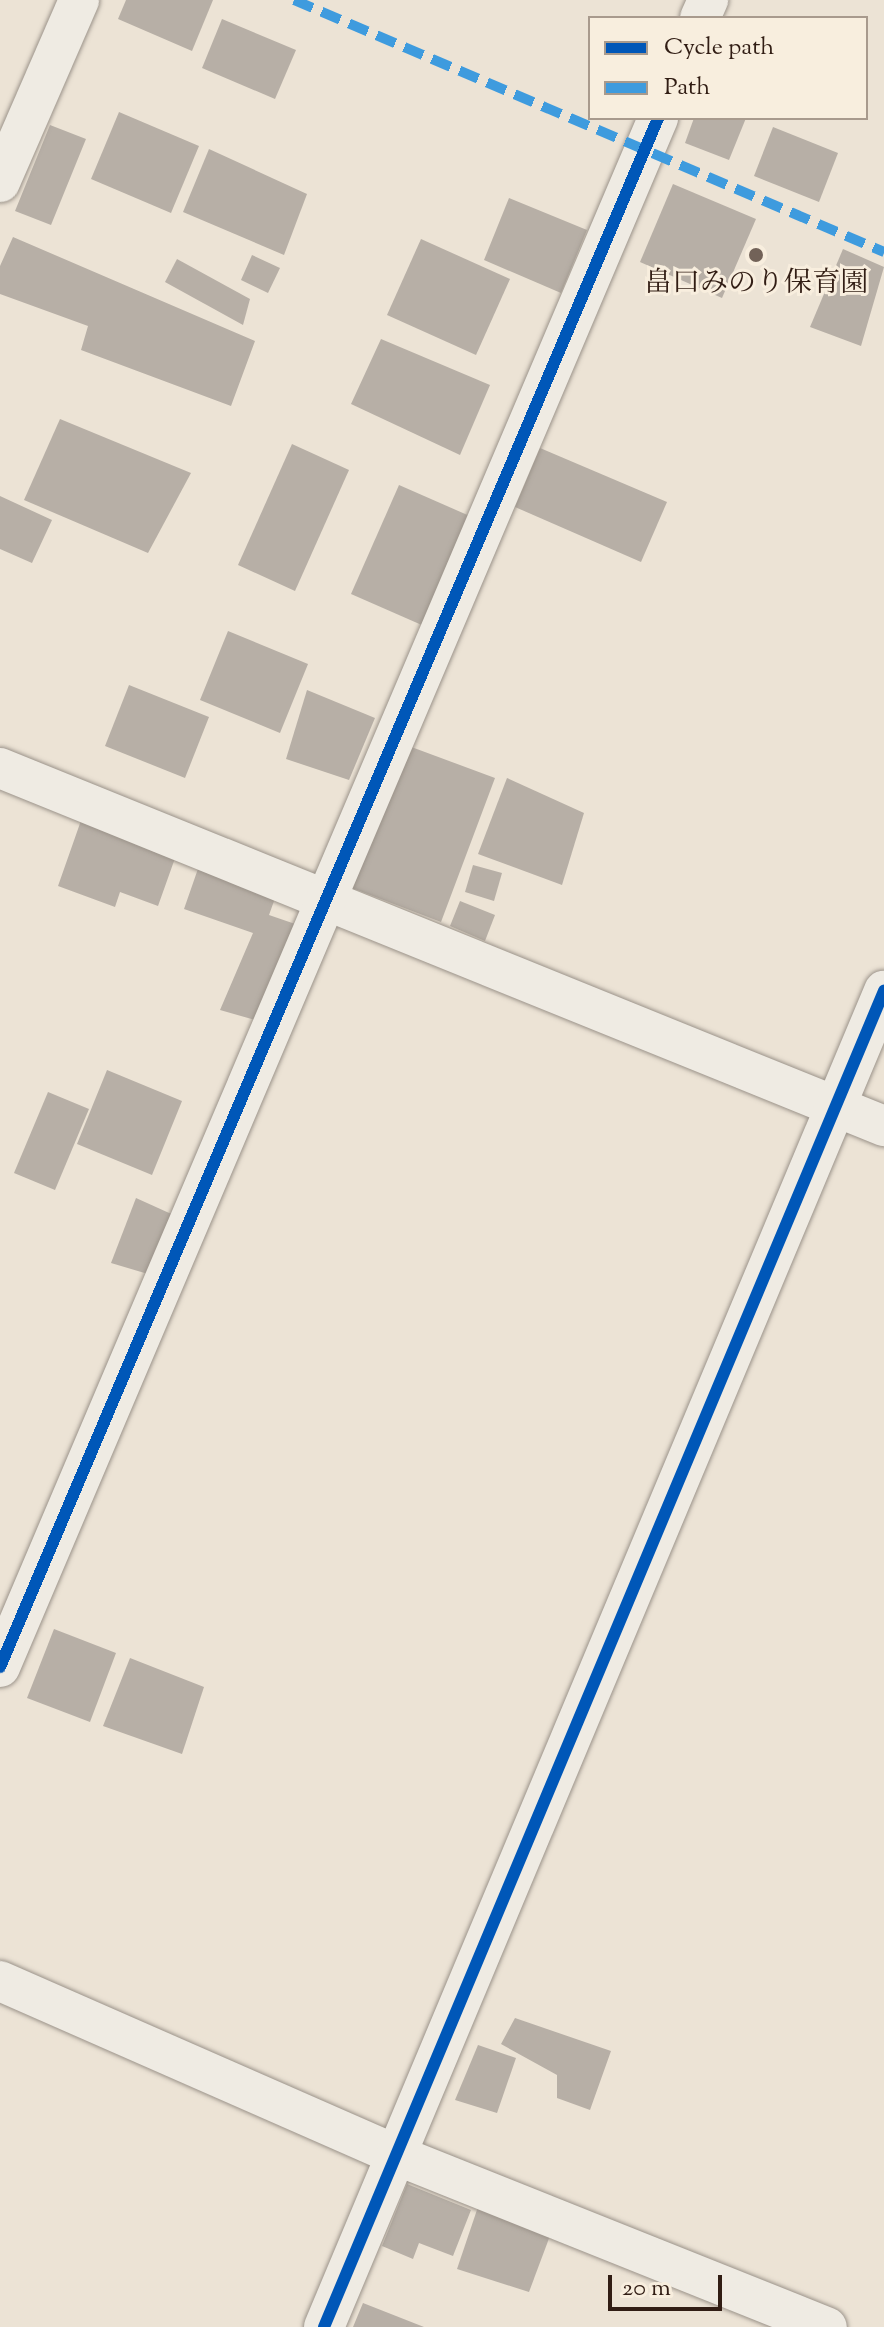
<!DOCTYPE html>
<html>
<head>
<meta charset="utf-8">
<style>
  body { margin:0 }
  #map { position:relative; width:884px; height:2327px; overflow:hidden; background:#ece3d5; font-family:"Sorts Mill Goudy","Noto Serif JP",serif }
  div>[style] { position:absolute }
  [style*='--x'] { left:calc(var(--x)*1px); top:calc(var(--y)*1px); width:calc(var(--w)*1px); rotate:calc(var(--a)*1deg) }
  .building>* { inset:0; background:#b7afa6 }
  .roads { filter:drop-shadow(0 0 2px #9b938a) drop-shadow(0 0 2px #9b938a) }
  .minor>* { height:40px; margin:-20px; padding:0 20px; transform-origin:20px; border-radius:20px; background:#efebe3 }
  .quiet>* { height:10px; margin-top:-5px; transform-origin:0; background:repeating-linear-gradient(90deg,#3e9bde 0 20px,transparent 0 30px) }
  .cycleway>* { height:12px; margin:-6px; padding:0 6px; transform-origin:6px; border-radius:6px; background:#0057b8 }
  .dots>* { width:22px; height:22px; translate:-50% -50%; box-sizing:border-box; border:4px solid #f8eede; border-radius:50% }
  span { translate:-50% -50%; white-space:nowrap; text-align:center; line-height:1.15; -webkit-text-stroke:6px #f8eede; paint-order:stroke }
  .poi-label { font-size:28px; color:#311d14 }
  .legend { position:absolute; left:588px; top:16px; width:280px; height:104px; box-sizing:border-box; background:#f8eede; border:2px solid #a89a8d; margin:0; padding:10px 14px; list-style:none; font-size:24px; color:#311d14 }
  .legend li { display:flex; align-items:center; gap:16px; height:40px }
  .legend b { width:40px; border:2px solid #a89a8d }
  .scale { position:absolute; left:608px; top:2275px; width:114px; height:36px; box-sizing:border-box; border:4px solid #311d14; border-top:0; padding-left:10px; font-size:24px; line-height:28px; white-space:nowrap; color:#311d14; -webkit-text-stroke:6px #f8eede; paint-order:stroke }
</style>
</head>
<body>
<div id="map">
  <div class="building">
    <div style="clip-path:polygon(126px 0,213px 0,192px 51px,118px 19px)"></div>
    <div style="clip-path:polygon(222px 19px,296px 50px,275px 99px,202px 68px)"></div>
    <div style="clip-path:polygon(119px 112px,199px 146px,171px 213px,91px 179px)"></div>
    <div style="clip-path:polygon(694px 118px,746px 118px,729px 160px,685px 143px)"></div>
    <div style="clip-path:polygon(50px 125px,86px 139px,51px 225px,15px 211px)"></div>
    <div style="clip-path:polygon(773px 127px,838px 153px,819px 202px,754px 176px)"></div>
    <div style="clip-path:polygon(209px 149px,307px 194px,284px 255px,183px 212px)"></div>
    <div style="clip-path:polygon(673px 184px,756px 219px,722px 298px,640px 262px)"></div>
    <div style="clip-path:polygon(509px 198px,587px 230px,561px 293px,484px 260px)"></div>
    <div style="clip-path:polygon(13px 237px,255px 341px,231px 406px,81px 350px,88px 326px,0 294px,0 266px)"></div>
    <div style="clip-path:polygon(421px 239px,510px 279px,476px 355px,387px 315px)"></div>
    <div style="clip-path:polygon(843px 249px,884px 267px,861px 346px,810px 327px)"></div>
    <div style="clip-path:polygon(252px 255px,280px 268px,268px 293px,241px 280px)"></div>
    <div style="clip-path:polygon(177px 259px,250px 299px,243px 325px,165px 282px)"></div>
    <div style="clip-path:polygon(381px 339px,490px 385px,460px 455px,351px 404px)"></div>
    <div style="clip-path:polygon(60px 419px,191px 473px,148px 553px,24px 500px)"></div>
    <div style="clip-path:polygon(292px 444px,349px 470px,295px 591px,238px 565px)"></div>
    <div style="clip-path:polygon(540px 448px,667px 502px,641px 562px,515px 507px)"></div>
    <div style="clip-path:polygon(399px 485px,472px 517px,424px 626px,351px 594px)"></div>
    <div style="clip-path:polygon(0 496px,52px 520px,32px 563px,0 549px)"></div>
    <div style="clip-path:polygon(228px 631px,308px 664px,280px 733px,200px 700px)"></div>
    <div style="clip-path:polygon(129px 685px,209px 717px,185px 778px,105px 746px)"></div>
    <div style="clip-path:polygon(307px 690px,375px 718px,349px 780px,286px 759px)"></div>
    <div style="clip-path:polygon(406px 745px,495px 778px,441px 922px,352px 888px)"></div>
    <div style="clip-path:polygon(507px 778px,584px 813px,562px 885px,478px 854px)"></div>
    <div style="clip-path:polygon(84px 812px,179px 847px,158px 906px,120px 892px,115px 907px,58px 886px)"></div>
    <div style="clip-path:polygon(200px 863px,278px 890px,269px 915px,301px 926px,262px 1022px,220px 1010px,253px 933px,184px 909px)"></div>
    <div style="clip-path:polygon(473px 865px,502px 873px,494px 901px,465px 892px)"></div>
    <div style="clip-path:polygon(460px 901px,495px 915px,485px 941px,450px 926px)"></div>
    <div style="clip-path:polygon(107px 1070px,182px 1101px,152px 1175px,77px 1144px)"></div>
    <div style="clip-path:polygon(48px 1092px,89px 1109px,55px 1190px,14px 1173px)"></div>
    <div style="clip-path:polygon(136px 1198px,178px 1217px,148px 1274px,111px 1263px)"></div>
    <div style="clip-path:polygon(54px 1629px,116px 1653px,90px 1722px,27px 1698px)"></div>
    <div style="clip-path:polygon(130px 1658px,204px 1687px,182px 1754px,103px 1726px)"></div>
    <div style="clip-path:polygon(515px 2018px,611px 2051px,590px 2110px,557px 2098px,557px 2075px,501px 2044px)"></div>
    <div style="clip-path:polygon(478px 2045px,516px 2058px,497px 2113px,455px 2100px)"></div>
    <div style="clip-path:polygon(407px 2184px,471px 2210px,453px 2256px,419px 2243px,413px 2259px,382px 2246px)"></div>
    <div style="clip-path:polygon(481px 2198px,554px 2225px,529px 2292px,457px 2269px)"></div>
    <div style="clip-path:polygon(363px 2303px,424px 2327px,353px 2327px)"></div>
  </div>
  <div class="roads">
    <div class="minor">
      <div style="--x:700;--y:18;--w:20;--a:-66"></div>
      <div style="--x:0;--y:182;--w:198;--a:-66.5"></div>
      <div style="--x:0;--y:768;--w:954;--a:22.05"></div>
      <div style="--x:0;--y:1667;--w:1683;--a:-66.98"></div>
      <div style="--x:0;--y:1981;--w:433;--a:23.7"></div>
      <div style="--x:396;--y:2155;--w:464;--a:21.8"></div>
      <div style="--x:324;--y:2327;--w:1449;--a:-67.26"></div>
    </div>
  </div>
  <div class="quiet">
    <div style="--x:294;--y:0;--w:642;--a:23.13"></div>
  </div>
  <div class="cycleway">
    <div style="--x:0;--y:1667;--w:1683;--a:-66.98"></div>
    <div style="--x:324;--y:2327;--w:1449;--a:-67.26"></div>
  </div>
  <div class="dots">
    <div style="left:756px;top:255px;background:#726258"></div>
  </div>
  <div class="poi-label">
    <span style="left:756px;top:284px">畠口みのり保育園</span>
  </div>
  <ul class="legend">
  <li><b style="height:10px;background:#0057b8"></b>Cycle path</li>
  <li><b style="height:10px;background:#3e9bde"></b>Path</li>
  </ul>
  <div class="scale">20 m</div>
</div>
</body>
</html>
